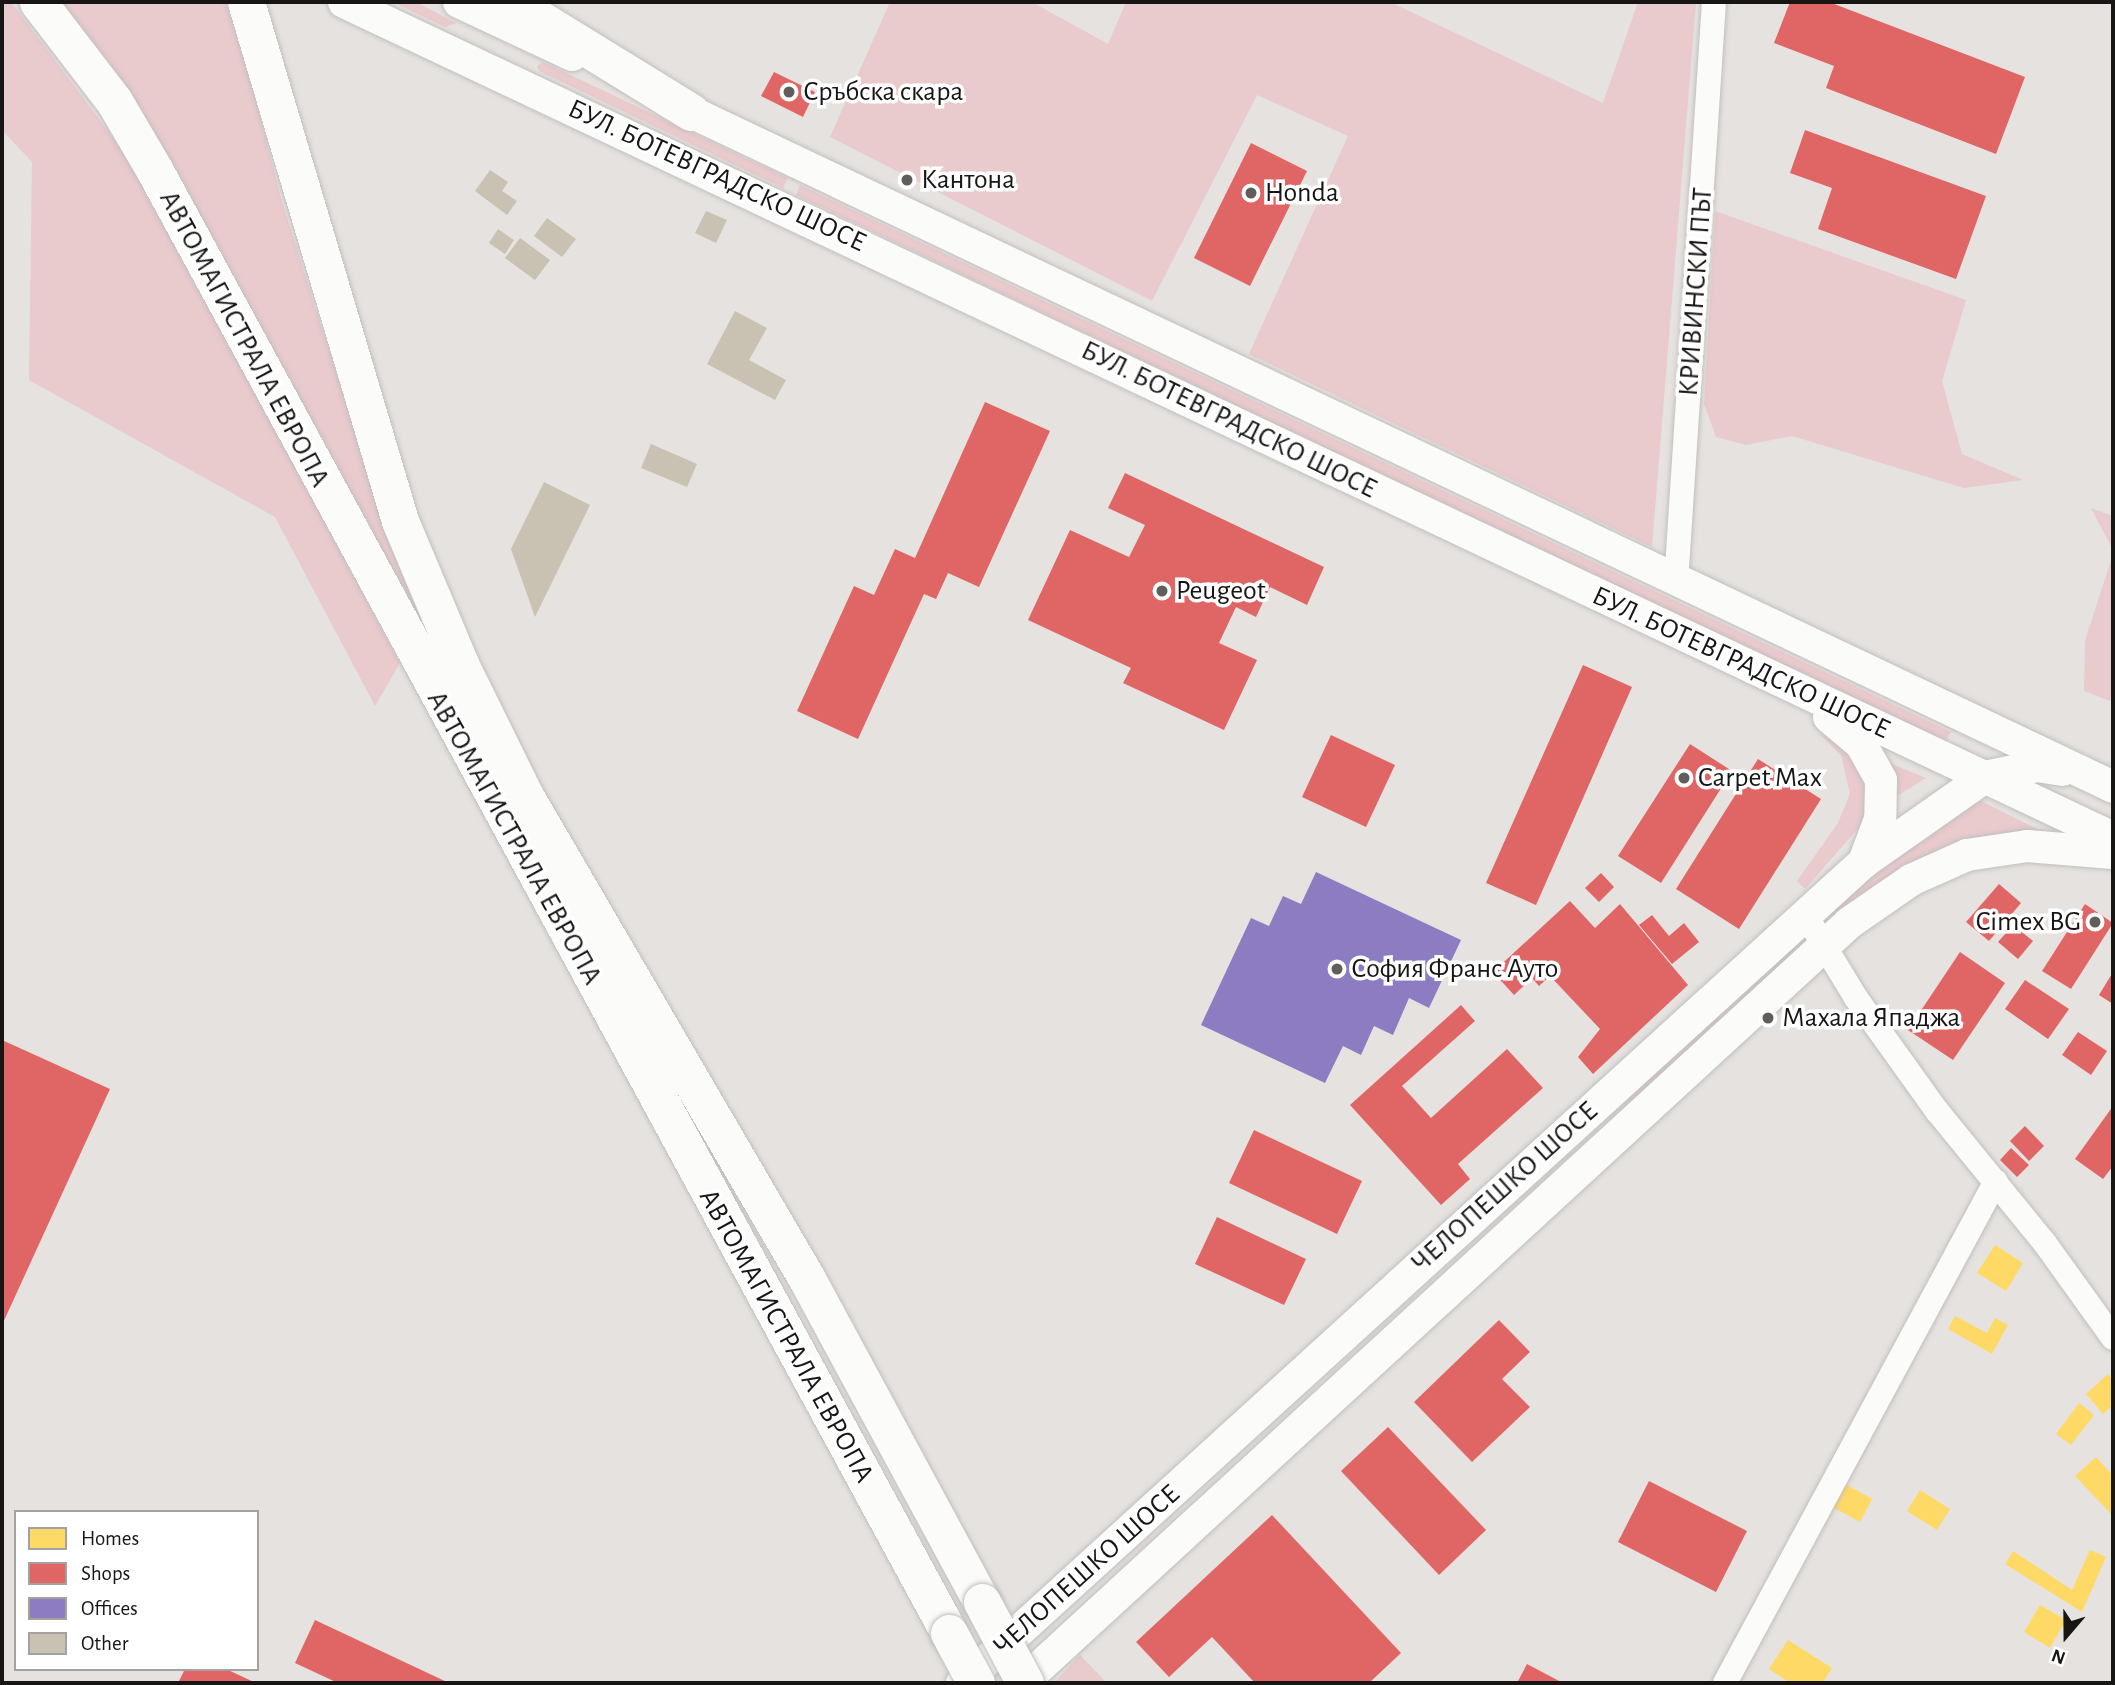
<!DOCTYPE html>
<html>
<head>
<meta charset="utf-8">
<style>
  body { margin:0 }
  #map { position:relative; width:2115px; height:1685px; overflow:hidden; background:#e5e2df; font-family:"Alegreya Sans",sans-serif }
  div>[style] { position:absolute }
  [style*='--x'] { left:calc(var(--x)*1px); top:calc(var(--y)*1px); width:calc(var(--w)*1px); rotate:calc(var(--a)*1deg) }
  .green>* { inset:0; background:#e9cacd }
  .homes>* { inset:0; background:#ffd966 }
  .shops>* { inset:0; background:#e06666 }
  .offices>* { inset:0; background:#8e7cc3 }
  .building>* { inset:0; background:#c9c2b2 }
  .roads { filter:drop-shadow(0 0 2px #c1bfbd) drop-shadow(0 0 2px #c1bfbd) }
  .minor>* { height:24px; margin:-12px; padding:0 12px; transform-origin:12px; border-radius:12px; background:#fbfbfa }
  .major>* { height:32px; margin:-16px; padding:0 16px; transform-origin:16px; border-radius:16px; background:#fbfbfa }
  .highway>* { height:37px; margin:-18.5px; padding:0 18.5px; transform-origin:18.5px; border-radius:18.5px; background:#fbfbfa }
  .bridges { filter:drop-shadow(0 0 2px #c1bfbd) drop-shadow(0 0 2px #c1bfbd) }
  .highway-bridge>* { height:37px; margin:-18.5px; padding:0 18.5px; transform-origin:18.5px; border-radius:18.5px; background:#fbfbfa }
  .dots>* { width:19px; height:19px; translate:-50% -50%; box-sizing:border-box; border:4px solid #fff; border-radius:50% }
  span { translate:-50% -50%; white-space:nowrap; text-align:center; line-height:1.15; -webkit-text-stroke:7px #fff; paint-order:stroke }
  .poi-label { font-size:28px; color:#181614 }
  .left { translate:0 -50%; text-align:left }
  .right { translate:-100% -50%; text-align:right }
  .street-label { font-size:28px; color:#181614 }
  .frame { position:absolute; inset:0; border:4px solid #181614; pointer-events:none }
  .legend { position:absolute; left:14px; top:1510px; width:245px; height:161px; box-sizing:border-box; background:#fff; border:2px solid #a3a2a1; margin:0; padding:9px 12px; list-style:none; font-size:21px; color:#181614 }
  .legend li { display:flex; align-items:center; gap:14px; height:35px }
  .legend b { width:35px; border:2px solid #a3a2a1 }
  .north { position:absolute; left:2031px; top:1601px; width:70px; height:70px; -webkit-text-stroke:5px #fff; paint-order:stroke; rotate:200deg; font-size:19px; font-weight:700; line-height:28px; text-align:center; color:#181614 }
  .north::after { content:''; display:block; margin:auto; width:24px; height:32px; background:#181614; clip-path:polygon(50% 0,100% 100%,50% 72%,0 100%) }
</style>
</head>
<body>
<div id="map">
  <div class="green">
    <div style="clip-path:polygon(2px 2px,11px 2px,138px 171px,400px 663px,375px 706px,275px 517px,29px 380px,32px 162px,2px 130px)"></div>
    <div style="clip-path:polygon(54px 2px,231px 2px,280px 195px,321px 326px,379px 501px,452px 685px)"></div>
    <div style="clip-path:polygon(393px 2px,416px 2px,456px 23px,445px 27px)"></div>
    <div style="clip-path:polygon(890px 2px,1032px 2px,1108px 44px,1126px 2px,1390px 2px,1603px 103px,1638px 2px,1696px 2px,1652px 547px,1249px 354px,1348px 136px,1257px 95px,1152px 301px,830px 137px)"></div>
    <div style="clip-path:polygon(543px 62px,788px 178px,783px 188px,539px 71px,537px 66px)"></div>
    <div style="clip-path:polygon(800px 185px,1951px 732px,1944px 743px,796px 195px)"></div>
    <div style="clip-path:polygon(1715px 211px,1966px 300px,1942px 381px,1962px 454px,2023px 480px,1964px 488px,1792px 436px,1746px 445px,1716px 437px,1704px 404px)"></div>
    <div style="clip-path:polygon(2091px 508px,2113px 516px,2113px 550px)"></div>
    <div style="clip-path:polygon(2113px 554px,2113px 702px,2084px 691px,2085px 641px)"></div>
    <div style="clip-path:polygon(1820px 734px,1846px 748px,1864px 776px,1868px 799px,1861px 825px,1805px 889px,1797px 881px,1838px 823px,1850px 794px,1841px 755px)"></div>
    <div style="clip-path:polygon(1879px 759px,1926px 778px,1892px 799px)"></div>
    <div style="clip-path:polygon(1979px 800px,2045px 833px,2000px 833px,1938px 852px,1834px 922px,1826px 911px,1875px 869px)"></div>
    <div style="clip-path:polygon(1799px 948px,1634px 1101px,1629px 1099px,1632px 1090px,1786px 950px)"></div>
    <div style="clip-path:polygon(1080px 1655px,1107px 1683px,1054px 1683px)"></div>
  </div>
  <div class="homes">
    <div style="clip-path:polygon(1995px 1245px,2023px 1263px,2006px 1291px,1977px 1273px)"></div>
    <div style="clip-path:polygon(1955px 1316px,1987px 1333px,1995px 1318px,2008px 1325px,1992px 1354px,1948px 1329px)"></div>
    <div style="clip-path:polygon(2108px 1374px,2113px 1380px,2113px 1405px,2103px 1414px,2086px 1394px)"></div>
    <div style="clip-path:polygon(2079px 1403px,2094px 1415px,2071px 1445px,2056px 1434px)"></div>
    <div style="clip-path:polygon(2096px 1457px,2113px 1476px,2113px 1516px,2075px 1476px)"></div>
    <div style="clip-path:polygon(1840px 1481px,1872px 1499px,1860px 1522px,1827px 1504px)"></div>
    <div style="clip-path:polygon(1920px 1490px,1950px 1509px,1937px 1530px,1907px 1511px)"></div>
    <div style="clip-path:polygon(2090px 1550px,2106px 1557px,2082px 1612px,2005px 1564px,2013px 1551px,2072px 1590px)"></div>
    <div style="clip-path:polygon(2040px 1605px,2066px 1620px,2050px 1648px,2024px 1632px)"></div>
    <div style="clip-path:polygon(1788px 1640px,1832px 1668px,1823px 1683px,1790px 1683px,1769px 1669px)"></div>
  </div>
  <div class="shops">
    <div style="clip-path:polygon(1790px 2px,1829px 2px,2025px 77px,1996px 154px,1826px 88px,1834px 66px,1774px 43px)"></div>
    <div style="clip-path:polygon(774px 72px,815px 92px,803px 117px,761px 96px)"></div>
    <div style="clip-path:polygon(1805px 130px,1986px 196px,1956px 279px,1818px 229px,1832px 188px,1790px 173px)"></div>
    <div style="clip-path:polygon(1251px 143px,1307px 171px,1250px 286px,1194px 258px)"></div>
    <div style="clip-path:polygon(985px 402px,1050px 431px,979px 587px,948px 573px,936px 599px,924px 594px,858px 739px,797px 711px,854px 586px,874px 595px,895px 549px,915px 558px)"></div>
    <div style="clip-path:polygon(1125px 473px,1324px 567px,1307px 605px,1270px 587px,1256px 617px,1236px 607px,1219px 643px,1257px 660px,1224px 730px,1123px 683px,1131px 668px,1028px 620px,1070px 530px,1129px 557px,1145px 525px,1108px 508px)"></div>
    <div style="clip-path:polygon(1583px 665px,1632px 687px,1536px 905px,1486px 883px)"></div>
    <div style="clip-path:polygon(1331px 735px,1395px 765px,1366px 827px,1302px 797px)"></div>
    <div style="clip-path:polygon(1690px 744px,1732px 771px,1661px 883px,1618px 856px)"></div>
    <div style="clip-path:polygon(1758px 759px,1821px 799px,1739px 929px,1676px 889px)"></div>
    <div style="clip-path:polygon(1601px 873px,1614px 887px,1599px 902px,1585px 888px)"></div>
    <div style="clip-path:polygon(1999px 884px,2021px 903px,1989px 941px,1966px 922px)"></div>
    <div style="clip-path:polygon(1570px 901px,1595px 928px,1620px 904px,1688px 985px,1593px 1074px,1578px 1057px,1600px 1029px,1550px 976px,1539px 986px,1532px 978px,1514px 995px,1493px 972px)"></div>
    <div style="clip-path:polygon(2085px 904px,2113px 923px,2071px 989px,2042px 971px)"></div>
    <div style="clip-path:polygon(1652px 915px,1669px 936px,1684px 923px,1699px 942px,1672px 964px,1639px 925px)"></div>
    <div style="clip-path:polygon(2013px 925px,2033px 941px,2018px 959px,1998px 942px)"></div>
    <div style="clip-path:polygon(1960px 952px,2005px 983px,1953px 1060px,1908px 1030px)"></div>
    <div style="clip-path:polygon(2113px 972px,2113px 1004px,2099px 995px)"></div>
    <div style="clip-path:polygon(2025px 980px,2069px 1009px,2048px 1039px,2005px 1009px)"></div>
    <div style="clip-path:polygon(1461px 1005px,1475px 1021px,1402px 1086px,1431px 1118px,1507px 1049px,1543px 1088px,1458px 1164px,1470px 1179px,1441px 1205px,1350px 1105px)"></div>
    <div style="clip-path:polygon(2078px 1032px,2107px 1051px,2091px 1075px,2062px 1055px)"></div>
    <div style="clip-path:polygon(2px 1040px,110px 1089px,2px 1325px)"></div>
    <div style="clip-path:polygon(2113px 1106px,2113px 1166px,2103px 1179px,2075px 1159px)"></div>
    <div style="clip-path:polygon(2025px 1126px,2044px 1146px,2029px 1161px,2010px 1141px)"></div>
    <div style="clip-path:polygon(1254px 1130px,1362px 1181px,1337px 1234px,1229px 1183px)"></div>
    <div style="clip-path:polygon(2011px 1148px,2029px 1165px,2017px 1177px,2000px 1160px)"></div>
    <div style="clip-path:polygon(1217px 1217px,1306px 1259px,1284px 1305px,1195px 1264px)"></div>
    <div style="clip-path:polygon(1499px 1320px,1530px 1352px,1502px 1379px,1530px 1407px,1472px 1462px,1414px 1402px)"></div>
    <div style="clip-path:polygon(1388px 1427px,1486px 1530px,1439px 1575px,1341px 1471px)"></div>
    <div style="clip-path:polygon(1649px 1481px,1747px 1531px,1716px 1592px,1618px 1542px)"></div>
    <div style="clip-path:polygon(1272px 1515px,1401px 1653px,1369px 1683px,1255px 1683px,1212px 1637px,1169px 1677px,1136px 1642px)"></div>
    <div style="clip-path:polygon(315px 1620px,449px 1683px,338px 1683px,295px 1663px)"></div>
    <div style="clip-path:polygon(1527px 1664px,1563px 1683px,1517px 1683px)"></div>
    <div style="clip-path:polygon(185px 1669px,226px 1669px,256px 1683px,178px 1683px)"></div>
  </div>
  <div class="offices">
    <div style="clip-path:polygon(1316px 872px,1461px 940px,1429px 1008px,1409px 998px,1393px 1035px,1374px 1026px,1361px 1055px,1343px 1046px,1325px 1083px,1201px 1025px,1251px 918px,1269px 926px,1283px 896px,1301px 904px)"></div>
  </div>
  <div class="building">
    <div style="clip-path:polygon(490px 170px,508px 182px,502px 191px,517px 201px,507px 215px,475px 191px)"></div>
    <div style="clip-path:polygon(706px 211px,727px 220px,716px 243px,695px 233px)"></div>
    <div style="clip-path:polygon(547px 218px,576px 239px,562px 257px,534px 236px)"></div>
    <div style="clip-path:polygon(498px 229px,514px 240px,505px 254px,489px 243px)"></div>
    <div style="clip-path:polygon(520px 238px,550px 260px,535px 280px,505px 258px)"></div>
    <div style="clip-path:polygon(735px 311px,767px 328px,749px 360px,786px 380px,775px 400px,707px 364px)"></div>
    <div style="clip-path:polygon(651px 444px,697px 464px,687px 487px,641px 468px)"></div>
    <div style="clip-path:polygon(544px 482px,590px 505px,535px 617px,511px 549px)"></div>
  </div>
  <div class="roads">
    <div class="minor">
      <div style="--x:1676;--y:583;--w:582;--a:-86.26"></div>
      <div style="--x:1805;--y:914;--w:98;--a:58.7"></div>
      <div style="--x:1856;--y:998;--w:139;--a:54.4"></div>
      <div style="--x:1937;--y:1111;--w:169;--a:50.8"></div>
      <div style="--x:2044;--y:1242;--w:118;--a:54.3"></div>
      <div style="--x:1725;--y:1683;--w:570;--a:-61.64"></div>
    </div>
    <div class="major">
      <div style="--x:344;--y:2;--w:1957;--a:25.29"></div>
      <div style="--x:459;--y:2;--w:125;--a:25.1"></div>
      <div style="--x:670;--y:102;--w:1597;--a:25.39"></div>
      <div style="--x:1829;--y:717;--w:42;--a:40.2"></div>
      <div style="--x:1861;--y:744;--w:41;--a:60.9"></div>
      <div style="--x:1881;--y:780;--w:39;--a:91"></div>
      <div style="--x:1880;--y:819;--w:46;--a:110.4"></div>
      <div style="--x:962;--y:1683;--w:1220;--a:-42.31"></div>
      <div style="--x:1864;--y:862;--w:148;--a:-35.1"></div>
      <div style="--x:1985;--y:777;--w:53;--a:-11.9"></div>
      <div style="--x:2037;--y:766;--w:26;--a:9"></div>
      <div style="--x:1022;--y:1683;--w:1123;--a:-42.58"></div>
      <div style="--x:1849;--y:923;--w:75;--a:-34.7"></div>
      <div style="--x:1911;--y:880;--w:61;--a:-24.1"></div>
      <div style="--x:1967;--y:855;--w:61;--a:-8.5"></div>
      <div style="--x:2027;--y:846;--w:86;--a:4.7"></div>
    </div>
    <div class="highway">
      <div style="--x:38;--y:2;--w:125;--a:52.5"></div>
      <div style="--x:114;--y:101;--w:81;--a:59.6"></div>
      <div style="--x:155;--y:171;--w:1664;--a:61.49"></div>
      <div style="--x:246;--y:2;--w:541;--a:73.47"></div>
      <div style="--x:400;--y:521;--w:155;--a:67.2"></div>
      <div style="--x:460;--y:664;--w:147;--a:63.8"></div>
      <div style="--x:525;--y:796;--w:559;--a:59.72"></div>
      <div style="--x:807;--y:1279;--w:367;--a:61.6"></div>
      <div style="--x:512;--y:2;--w:210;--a:31.6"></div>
    </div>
  </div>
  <div class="bridges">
    <div class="highway-bridge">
      <div style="--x:982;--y:1602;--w:92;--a:62"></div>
      <div style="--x:949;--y:1633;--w:57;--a:61.6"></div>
    </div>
  </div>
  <div class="dots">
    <div style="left:789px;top:92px;background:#605d5b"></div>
    <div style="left:907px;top:180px;background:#605d5b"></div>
    <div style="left:1251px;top:193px;background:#605d5b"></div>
    <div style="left:1162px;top:591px;background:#605d5b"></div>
    <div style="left:1684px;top:778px;background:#605d5b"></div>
    <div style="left:2095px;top:922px;background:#605d5b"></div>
    <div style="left:1337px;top:969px;background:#605d5b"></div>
    <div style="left:1768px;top:1018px;background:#605d5b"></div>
  </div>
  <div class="poi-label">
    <span class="left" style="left:803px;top:92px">Сръбска скара</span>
    <span class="left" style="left:921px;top:180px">Кантона</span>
    <span class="left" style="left:1265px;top:193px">Honda</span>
    <span class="left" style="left:1176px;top:591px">Peugeot</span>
    <span class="left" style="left:1698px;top:778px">Carpet Max</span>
    <span class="right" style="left:2081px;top:922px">Cimex BG</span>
    <span class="left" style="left:1351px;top:969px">София Франс Ауто</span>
    <span class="left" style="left:1782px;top:1018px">Махала Япаджа</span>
  </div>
  <div class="street-label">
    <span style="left:717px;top:176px;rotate:25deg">БУЛ. БОТЕВГРАДСКО ШОСЕ</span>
    <span style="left:1696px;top:292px;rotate:-86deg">КРИВИНСКИ ПЪТ</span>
    <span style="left:244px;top:339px;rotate:62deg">АВТОМАГИСТРАЛА ЕВРОПА</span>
    <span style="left:1229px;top:420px;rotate:26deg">БУЛ. БОТЕВГРАДСКО ШОСЕ</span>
    <span style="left:1741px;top:663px;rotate:25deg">БУЛ. БОТЕВГРАДСКО ШОСЕ</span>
    <span style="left:514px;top:838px;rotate:61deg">АВТОМАГИСТРАЛА ЕВРОПА</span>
    <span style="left:1505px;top:1187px;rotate:-42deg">ЧЕЛОПЕШКО ШОСЕ</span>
    <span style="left:786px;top:1336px;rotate:61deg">АВТОМАГИСТРАЛА ЕВРОПА</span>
    <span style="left:1087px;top:1570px;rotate:-42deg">ЧЕЛОПЕШКО ШОСЕ</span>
  </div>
  <div class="frame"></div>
  <ul class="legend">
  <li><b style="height:19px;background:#ffd966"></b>Homes</li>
  <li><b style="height:19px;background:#e06666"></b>Shops</li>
  <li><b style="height:19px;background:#8e7cc3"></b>Offices</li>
  <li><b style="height:19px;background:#c9c2b2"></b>Other</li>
  </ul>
  <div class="north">N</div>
</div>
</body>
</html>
